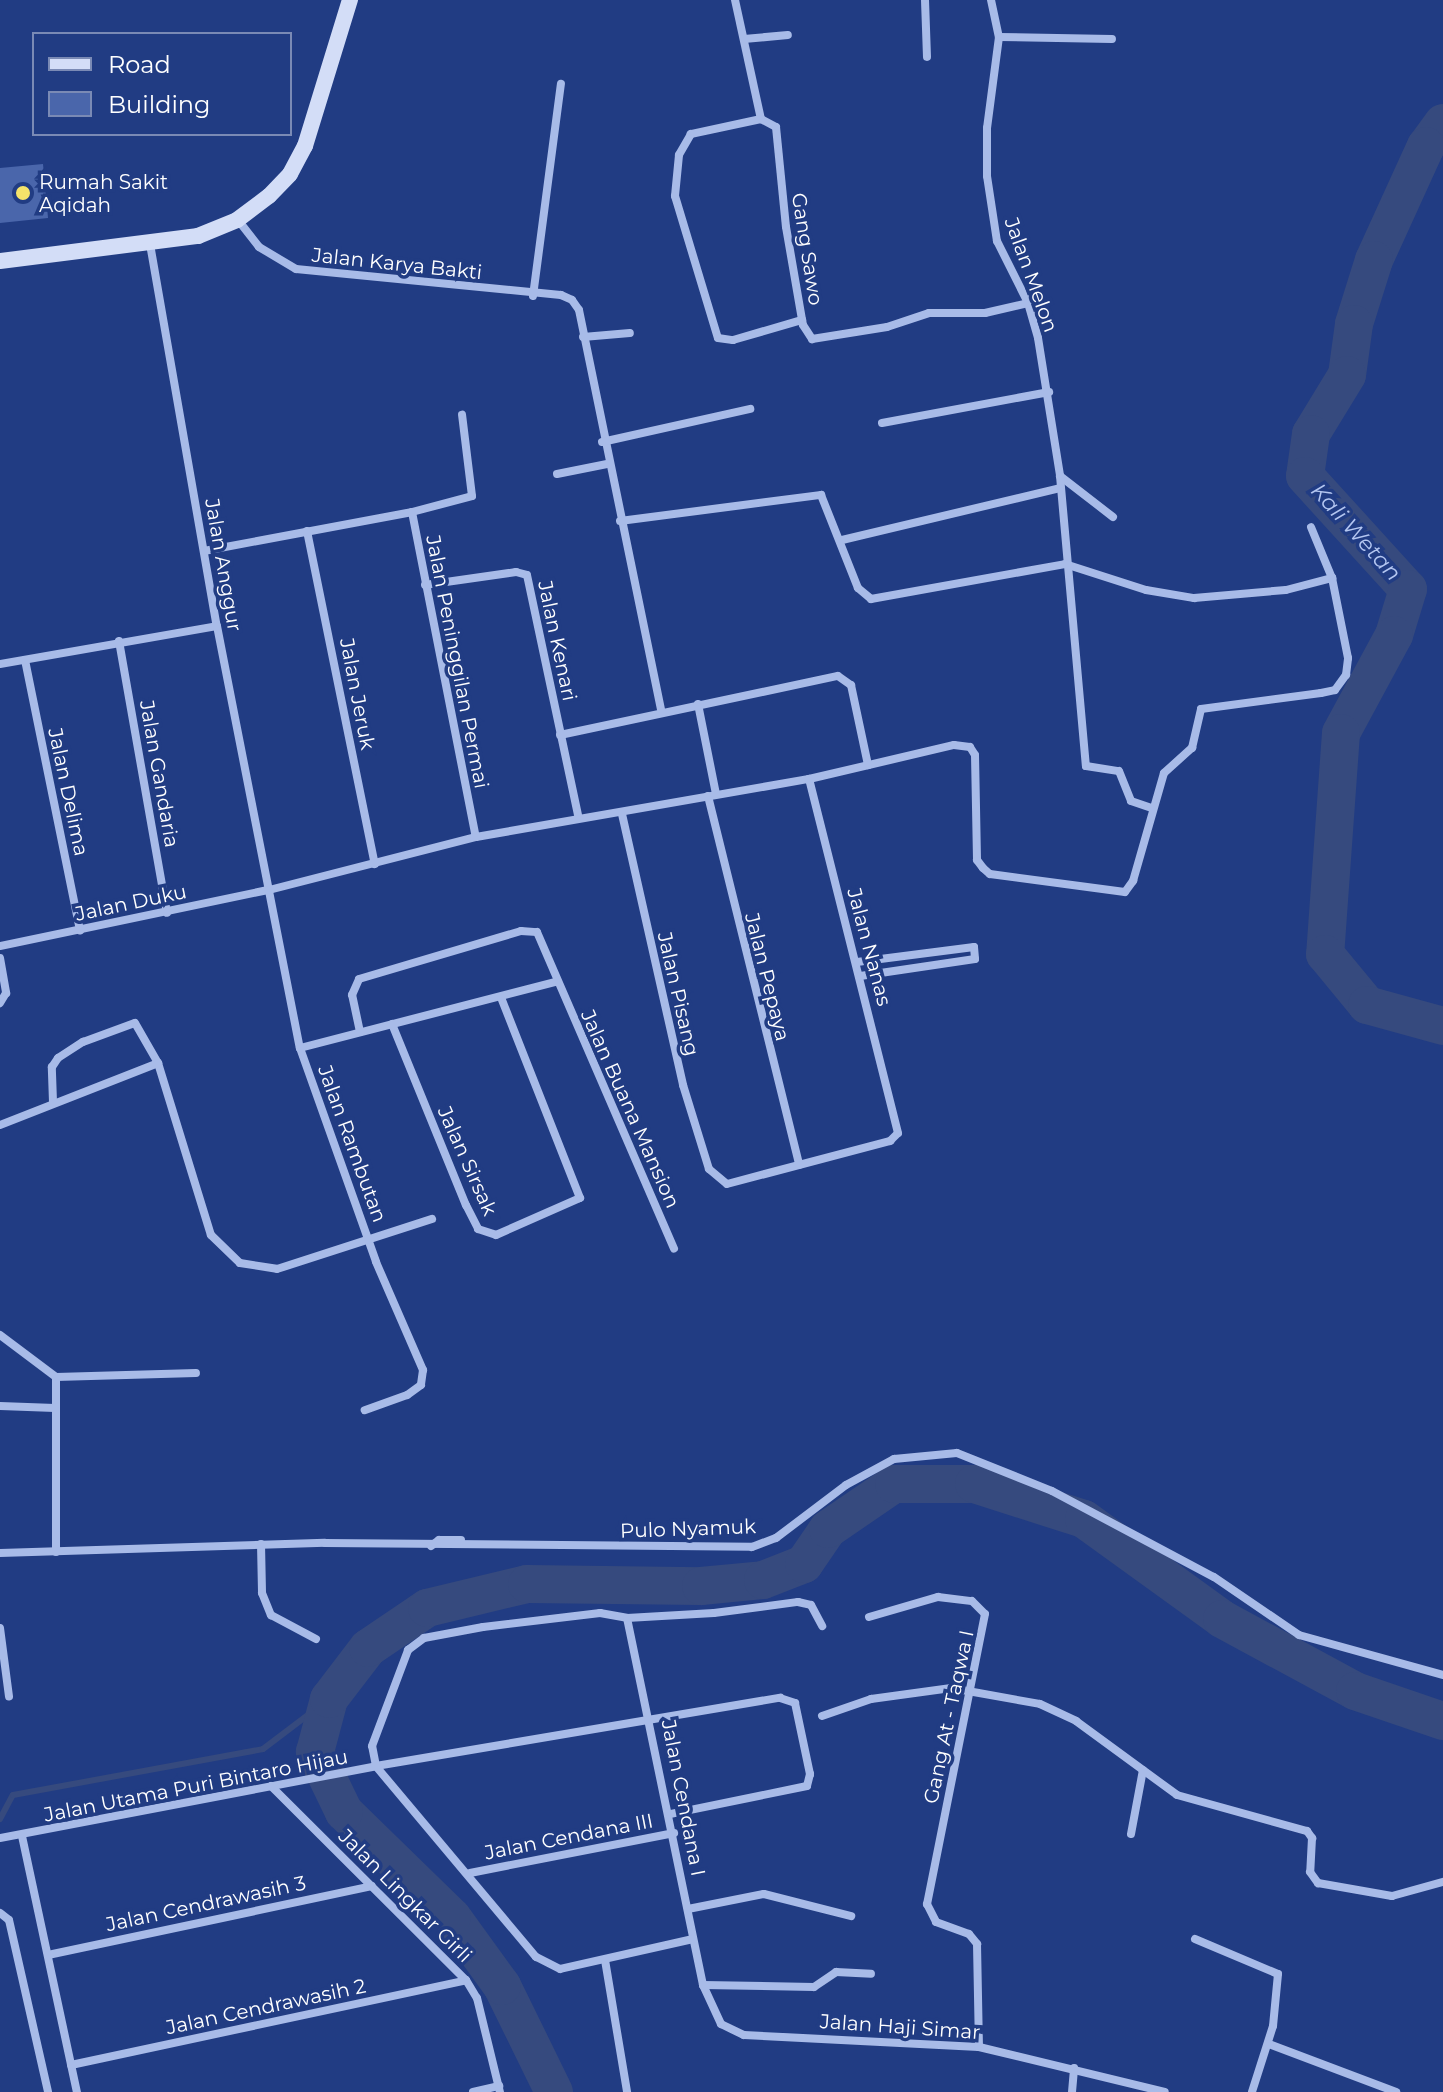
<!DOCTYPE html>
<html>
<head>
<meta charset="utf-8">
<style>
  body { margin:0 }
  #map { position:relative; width:1443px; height:2092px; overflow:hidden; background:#213c83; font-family:Montserrat,sans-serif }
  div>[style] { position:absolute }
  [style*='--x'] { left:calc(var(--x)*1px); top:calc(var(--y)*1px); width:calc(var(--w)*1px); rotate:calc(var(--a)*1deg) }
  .stream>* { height:6px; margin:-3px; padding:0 3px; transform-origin:3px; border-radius:3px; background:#364a7e }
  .river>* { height:38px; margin:-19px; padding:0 19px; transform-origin:19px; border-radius:19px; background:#364a7e }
  .building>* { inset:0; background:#4a66ab }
  .minor>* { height:8px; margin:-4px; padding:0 4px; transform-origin:4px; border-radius:4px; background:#a8bbe8 }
  .secondary>* { height:16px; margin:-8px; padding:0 8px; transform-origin:8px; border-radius:8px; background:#d3ddf7 }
  .dots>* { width:22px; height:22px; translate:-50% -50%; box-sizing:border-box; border:4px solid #213c83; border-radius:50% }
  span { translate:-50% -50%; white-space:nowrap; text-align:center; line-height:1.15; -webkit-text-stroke:7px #213c83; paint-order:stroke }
  .poi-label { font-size:20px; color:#fff }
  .left { translate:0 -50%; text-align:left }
  .street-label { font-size:20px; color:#fff }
  .water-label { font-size:22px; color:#b4c6f0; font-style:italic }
  .legend { position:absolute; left:32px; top:32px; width:260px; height:104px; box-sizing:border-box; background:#213c83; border:2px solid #7a8ab5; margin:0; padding:10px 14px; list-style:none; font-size:24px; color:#fff }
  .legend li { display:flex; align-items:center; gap:16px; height:40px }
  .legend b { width:40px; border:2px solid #7a8ab5 }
</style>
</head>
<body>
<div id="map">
  <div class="stream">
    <div style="--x:0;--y:1819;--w:27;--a:-62"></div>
    <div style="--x:13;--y:1795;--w:254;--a:-10.4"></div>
    <div style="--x:263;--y:1749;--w:83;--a:-37.1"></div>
  </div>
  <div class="river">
    <div style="--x:1443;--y:123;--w:29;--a:126"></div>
    <div style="--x:1426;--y:146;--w:125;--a:114.5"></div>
    <div style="--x:1374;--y:260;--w:67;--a:107.4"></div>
    <div style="--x:1354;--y:324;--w:51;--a:97.8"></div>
    <div style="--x:1347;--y:375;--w:69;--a:121.4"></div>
    <div style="--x:1311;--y:434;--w:42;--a:98.1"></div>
    <div style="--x:1305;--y:476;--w:153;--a:47.7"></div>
    <div style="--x:1408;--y:589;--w:48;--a:106.9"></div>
    <div style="--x:1394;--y:635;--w:111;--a:118.4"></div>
    <div style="--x:1341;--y:733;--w:222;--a:94.1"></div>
    <div style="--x:1325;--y:954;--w:66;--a:50.5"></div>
    <div style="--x:1367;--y:1005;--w:79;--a:15.4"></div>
    <div style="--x:554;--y:2092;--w:118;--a:-116.1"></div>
    <div style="--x:502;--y:1986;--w:85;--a:-125.9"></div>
    <div style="--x:452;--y:1917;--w:151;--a:-135.8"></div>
    <div style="--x:344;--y:1812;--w:67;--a:-115.8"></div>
    <div style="--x:315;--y:1752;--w:55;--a:-75.2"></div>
    <div style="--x:329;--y:1699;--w:64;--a:-52.6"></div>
    <div style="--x:368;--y:1648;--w:71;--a:-34.1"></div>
    <div style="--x:427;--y:1608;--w:103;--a:-13.5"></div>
    <div style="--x:527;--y:1584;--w:174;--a:0.7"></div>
    <div style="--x:701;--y:1586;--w:62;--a:-5.5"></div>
    <div style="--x:763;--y:1580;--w:44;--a:-21.3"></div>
    <div style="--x:804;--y:1564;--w:42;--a:-55.6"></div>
    <div style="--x:828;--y:1529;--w:80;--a:-34.3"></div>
    <div style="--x:894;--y:1484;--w:80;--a:0"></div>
    <div style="--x:974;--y:1484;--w:115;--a:17.7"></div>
    <div style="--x:1084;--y:1519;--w:170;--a:35.9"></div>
    <div style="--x:1222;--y:1619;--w:151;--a:28.4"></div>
    <div style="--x:1355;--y:1691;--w:93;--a:18.8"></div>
  </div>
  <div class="building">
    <div style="clip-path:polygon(43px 164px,48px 218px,0 223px,0 168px)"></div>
  </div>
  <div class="minor">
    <div style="--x:735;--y:0;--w:122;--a:77.7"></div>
    <div style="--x:925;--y:0;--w:57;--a:88"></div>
    <div style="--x:991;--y:0;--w:38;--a:78"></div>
    <div style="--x:999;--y:37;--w:92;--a:97.5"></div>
    <div style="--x:987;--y:128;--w:48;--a:90"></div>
    <div style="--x:987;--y:176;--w:66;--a:81.3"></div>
    <div style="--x:997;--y:241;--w:69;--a:63.4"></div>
    <div style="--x:1028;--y:303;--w:36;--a:74"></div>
    <div style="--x:1038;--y:338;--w:140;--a:80.9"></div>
    <div style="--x:1060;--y:476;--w:67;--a:37.7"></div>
    <div style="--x:999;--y:37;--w:113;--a:1"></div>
    <div style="--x:744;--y:39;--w:44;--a:-5.2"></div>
    <div style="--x:761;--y:119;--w:17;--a:28"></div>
    <div style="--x:776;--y:127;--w:100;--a:84.3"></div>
    <div style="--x:786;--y:227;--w:99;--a:80.2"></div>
    <div style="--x:803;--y:325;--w:17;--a:57"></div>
    <div style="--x:812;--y:339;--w:76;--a:-9.1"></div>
    <div style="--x:887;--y:327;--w:44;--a:-18.4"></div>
    <div style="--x:929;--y:313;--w:56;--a:0"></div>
    <div style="--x:985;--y:313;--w:44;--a:-13.1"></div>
    <div style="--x:761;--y:119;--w:72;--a:167.9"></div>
    <div style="--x:691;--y:134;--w:24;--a:120"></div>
    <div style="--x:679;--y:155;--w:41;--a:95.6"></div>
    <div style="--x:675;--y:196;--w:148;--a:73.2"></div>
    <div style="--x:718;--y:338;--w:15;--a:8"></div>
    <div style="--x:733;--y:340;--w:72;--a:-16.2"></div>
    <div style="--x:238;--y:220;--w:34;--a:52"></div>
    <div style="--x:259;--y:247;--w:43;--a:30.7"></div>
    <div style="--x:296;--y:269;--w:266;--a:5.6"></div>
    <div style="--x:561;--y:295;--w:12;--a:24"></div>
    <div style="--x:572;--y:300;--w:12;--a:55"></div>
    <div style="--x:579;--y:310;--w:408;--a:78.4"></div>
    <div style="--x:150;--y:244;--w:388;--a:80.1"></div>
    <div style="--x:217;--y:626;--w:430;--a:78.9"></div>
    <div style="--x:300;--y:1048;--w:227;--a:70.4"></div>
    <div style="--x:376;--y:1262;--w:118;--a:66.5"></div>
    <div style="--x:423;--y:1370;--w:15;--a:98"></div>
    <div style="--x:421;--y:1385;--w:17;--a:144"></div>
    <div style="--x:407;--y:1395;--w:45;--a:160.3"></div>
    <div style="--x:533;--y:296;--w:214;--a:-82.5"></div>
    <div style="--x:583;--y:337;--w:47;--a:-4.9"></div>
    <div style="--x:882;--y:423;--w:170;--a:-10.5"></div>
    <div style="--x:602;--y:442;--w:152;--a:-12.6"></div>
    <div style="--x:557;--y:474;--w:51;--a:-11.3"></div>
    <div style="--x:1060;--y:476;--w:291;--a:84.9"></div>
    <div style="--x:1086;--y:766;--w:33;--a:9"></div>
    <div style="--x:1119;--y:771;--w:32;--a:68"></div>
    <div style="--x:1131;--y:801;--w:21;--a:19"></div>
    <div style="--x:412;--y:512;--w:331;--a:78.9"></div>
    <div style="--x:620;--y:521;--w:203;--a:-7.4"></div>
    <div style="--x:821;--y:495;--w:100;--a:68.3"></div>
    <div style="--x:858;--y:588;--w:17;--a:40"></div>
    <div style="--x:871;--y:599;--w:197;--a:-10.2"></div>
    <div style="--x:1065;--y:564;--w:85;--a:17.8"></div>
    <div style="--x:1146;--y:590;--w:49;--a:9.5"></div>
    <div style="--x:1194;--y:598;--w:92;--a:-5"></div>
    <div style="--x:1286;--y:590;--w:48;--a:-14.6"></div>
    <div style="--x:307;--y:531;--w:340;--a:78.5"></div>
    <div style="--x:842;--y:540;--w:224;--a:-13.4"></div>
    <div style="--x:204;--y:551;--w:212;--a:-10.6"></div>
    <div style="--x:412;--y:512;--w:62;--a:-14.9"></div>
    <div style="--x:472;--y:496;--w:82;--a:-97"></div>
    <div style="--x:425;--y:585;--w:92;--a:-8.1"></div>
    <div style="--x:516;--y:572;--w:11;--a:15"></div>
    <div style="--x:527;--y:575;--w:245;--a:78"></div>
    <div style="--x:119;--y:641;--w:276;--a:80"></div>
    <div style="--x:25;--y:660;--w:276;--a:78.5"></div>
    <div style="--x:0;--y:664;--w:220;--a:-9.9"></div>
    <div style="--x:698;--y:704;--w:92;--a:78.7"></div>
    <div style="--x:560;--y:735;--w:284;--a:-12"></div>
    <div style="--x:838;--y:676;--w:16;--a:35"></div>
    <div style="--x:851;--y:685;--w:82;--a:78"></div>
    <div style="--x:708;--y:796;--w:380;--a:76.1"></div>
    <div style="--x:622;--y:814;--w:278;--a:77.3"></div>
    <div style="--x:683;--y:1085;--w:88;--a:72.8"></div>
    <div style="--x:709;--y:1169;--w:23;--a:40"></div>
    <div style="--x:727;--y:1184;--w:169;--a:-14.8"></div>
    <div style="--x:890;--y:1141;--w:11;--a:-45"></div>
    <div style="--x:898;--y:1133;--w:365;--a:-104.1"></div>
    <div style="--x:0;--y:946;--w:275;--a:-11.8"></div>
    <div style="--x:269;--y:890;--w:214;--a:-14.4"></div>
    <div style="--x:476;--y:837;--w:338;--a:-9.9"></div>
    <div style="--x:809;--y:779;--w:149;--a:-13.2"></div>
    <div style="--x:954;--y:745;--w:16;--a:7"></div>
    <div style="--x:970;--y:747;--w:9;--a:58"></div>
    <div style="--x:975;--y:755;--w:105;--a:88.9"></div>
    <div style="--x:977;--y:860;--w:10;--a:53"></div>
    <div style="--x:983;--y:868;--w:9;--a:41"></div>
    <div style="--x:990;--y:874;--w:136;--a:7.6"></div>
    <div style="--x:1125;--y:892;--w:14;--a:-54"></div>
    <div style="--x:1133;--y:881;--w:112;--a:-74"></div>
    <div style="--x:1164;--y:773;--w:38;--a:-42"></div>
    <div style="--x:1192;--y:748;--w:40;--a:-77"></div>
    <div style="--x:1201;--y:709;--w:121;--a:-7.6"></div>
    <div style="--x:1321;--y:693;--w:14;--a:-12"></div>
    <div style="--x:1335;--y:690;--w:19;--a:-54"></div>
    <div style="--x:1346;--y:675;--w:17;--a:-83"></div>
    <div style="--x:1348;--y:658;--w:82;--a:-101.3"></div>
    <div style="--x:1332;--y:578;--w:55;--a:-112.4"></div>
    <div style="--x:0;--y:958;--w:36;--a:80"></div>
    <div style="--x:6;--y:993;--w:12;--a:121"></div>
    <div style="--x:857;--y:962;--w:118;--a:-7.3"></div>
    <div style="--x:974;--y:947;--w:12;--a:85"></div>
    <div style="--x:975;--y:959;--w:116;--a:171.6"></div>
    <div style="--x:392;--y:1024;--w:196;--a:67.8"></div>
    <div style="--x:466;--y:1205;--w:27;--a:63"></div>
    <div style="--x:478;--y:1229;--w:19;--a:18"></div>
    <div style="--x:496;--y:1235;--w:92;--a:-23.8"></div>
    <div style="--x:580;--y:1198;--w:216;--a:-111.5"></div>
    <div style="--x:360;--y:1032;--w:38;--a:-102"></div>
    <div style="--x:352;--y:995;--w:17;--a:-66"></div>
    <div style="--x:359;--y:979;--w:169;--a:-16.5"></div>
    <div style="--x:521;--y:931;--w:16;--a:4"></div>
    <div style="--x:537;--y:932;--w:345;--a:66.6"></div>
    <div style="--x:300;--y:1048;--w:264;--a:-14.5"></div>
    <div style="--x:53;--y:1102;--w:35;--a:-92"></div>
    <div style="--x:52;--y:1067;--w:11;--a:-56"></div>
    <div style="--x:58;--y:1058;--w:30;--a:-33"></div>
    <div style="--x:83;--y:1042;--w:55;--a:-20.1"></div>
    <div style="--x:135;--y:1023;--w:46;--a:60.1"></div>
    <div style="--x:158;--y:1063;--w:180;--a:72.9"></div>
    <div style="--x:211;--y:1235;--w:40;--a:44"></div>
    <div style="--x:240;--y:1263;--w:37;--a:9"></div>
    <div style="--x:277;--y:1269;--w:163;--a:-17.9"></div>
    <div style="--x:0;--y:1125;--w:170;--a:-21.4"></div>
    <div style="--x:0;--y:1335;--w:70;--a:36.9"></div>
    <div style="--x:56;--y:1377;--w:175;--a:90"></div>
    <div style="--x:56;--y:1377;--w:140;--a:-1.6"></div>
    <div style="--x:0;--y:1406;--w:55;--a:2.1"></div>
    <div style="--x:261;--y:1544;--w:49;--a:88.8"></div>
    <div style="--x:262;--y:1593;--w:24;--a:68"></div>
    <div style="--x:271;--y:1615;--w:51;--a:28.1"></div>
    <div style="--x:431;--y:1546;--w:10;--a:-37"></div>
    <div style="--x:439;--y:1540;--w:22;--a:0"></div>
    <div style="--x:0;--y:1553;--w:325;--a:-1.8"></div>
    <div style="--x:325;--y:1543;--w:427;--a:0.5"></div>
    <div style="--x:752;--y:1547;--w:26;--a:-21"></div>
    <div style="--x:776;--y:1538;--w:88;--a:-37.1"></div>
    <div style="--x:846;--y:1485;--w:55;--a:-28.4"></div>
    <div style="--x:894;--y:1459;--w:63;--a:-5.4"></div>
    <div style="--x:957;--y:1453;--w:102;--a:21.8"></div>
    <div style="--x:1052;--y:1491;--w:183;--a:28"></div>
    <div style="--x:1214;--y:1577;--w:103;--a:34.3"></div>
    <div style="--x:1299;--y:1635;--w:149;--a:15.5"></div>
    <div style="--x:869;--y:1617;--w:72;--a:-16.2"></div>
    <div style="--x:938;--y:1597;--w:34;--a:7"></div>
    <div style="--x:972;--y:1601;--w:18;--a:45"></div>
    <div style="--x:985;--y:1614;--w:296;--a:101.3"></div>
    <div style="--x:927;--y:1904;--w:20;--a:63"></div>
    <div style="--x:936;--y:1922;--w:35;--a:20"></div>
    <div style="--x:969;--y:1934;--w:13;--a:51"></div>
    <div style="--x:977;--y:1944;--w:103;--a:88.9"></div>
    <div style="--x:627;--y:1618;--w:375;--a:78.3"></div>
    <div style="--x:703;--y:1985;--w:43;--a:65.2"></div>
    <div style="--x:721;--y:2024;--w:25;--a:26"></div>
    <div style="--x:744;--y:2035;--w:235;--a:2.9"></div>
    <div style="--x:979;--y:2047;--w:191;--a:13.6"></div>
    <div style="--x:0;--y:1628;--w:69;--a:82.5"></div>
    <div style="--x:822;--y:1716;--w:52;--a:-19.1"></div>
    <div style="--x:871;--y:1699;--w:81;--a:-7.8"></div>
    <div style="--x:951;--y:1688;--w:90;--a:10.2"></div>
    <div style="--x:1040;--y:1704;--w:40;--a:25"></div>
    <div style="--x:1076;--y:1721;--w:125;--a:36.2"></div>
    <div style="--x:1177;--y:1795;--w:135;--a:15.5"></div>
    <div style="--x:1307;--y:1831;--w:9;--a:54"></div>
    <div style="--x:1312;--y:1838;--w:34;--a:93"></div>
    <div style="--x:1310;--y:1872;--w:14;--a:54"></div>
    <div style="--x:1318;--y:1883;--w:75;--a:10"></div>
    <div style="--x:1392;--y:1896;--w:53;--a:-15.4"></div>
    <div style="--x:271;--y:1786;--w:275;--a:44.9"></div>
    <div style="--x:466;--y:1980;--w:21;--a:59"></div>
    <div style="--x:477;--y:1998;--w:97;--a:76.3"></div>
    <div style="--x:1131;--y:1834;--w:65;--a:-79.4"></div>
    <div style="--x:22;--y:1836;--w:262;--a:77.9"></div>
    <div style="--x:0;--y:1838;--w:383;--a:-10.8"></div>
    <div style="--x:376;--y:1766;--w:410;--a:-9.6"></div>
    <div style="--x:780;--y:1698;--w:16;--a:18"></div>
    <div style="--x:795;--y:1703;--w:73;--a:78.1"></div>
    <div style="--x:810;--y:1774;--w:12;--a:104"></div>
    <div style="--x:807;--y:1786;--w:140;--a:168.4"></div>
    <div style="--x:470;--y:1873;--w:208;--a:-11.1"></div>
    <div style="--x:688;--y:1909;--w:77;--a:-11.2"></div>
    <div style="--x:764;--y:1894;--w:90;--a:14.2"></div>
    <div style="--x:0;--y:1913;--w:11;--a:38"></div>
    <div style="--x:9;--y:1920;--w:176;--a:77.2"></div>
    <div style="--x:693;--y:1939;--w:136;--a:167.3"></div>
    <div style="--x:560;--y:1969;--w:27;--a:-153"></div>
    <div style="--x:536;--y:1957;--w:249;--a:-130"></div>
    <div style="--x:376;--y:1766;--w:20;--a:-101"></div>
    <div style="--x:372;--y:1746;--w:103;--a:-69.4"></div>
    <div style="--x:408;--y:1650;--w:20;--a:-37"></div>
    <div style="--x:424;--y:1638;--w:60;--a:-10.6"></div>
    <div style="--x:483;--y:1627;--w:118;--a:-6.8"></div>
    <div style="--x:600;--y:1613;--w:27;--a:10"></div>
    <div style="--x:627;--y:1618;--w:87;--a:-3.3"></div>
    <div style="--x:714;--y:1613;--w:85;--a:-7.5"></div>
    <div style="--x:798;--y:1602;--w:13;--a:13"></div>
    <div style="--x:811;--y:1605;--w:24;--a:62"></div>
    <div style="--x:1195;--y:1939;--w:90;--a:22.9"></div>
    <div style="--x:1278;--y:1974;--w:52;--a:95.5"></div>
    <div style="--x:1273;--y:2026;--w:69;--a:107.7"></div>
    <div style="--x:48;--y:1955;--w:331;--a:-12"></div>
    <div style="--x:605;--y:1960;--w:134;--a:80.5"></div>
    <div style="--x:703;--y:1985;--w:111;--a:1"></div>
    <div style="--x:814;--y:1987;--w:27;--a:-34"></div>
    <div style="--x:836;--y:1972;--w:35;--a:3"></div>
    <div style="--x:1269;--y:2044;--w:136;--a:20.7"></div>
    <div style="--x:71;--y:2065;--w:404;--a:-12.1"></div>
    <div style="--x:473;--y:2092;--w:27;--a:-13"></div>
    <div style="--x:1072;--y:2092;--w:24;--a:-85"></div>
  </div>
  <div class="secondary">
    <div style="--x:0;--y:261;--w:200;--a:-7.2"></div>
    <div style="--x:198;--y:236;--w:42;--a:-22.3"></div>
    <div style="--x:237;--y:220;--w:40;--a:-37"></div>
    <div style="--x:269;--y:196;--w:30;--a:-46"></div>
    <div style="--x:290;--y:174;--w:32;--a:-62"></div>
    <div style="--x:305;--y:146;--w:153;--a:-72.9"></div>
  </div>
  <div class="dots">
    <div style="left:23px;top:193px;background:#f5e36a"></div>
  </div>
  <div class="poi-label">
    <span class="left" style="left:39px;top:194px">Rumah Sakit<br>Aqidah</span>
  </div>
  <div class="street-label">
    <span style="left:807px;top:249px;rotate:81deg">Gang Sawo</span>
    <span style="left:397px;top:264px;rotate:6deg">Jalan Karya Bakti</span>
    <span style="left:1031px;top:275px;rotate:70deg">Jalan Melon</span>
    <span style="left:223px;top:565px;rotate:80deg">Jalan Anggur</span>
    <span style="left:557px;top:641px;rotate:78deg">Jalan Kenari</span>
    <span style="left:457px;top:662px;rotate:79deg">Jalan Peninggilan Permai</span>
    <span style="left:357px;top:694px;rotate:79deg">Jalan Jeruk</span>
    <span style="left:159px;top:774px;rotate:80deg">Jalan Gandaria</span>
    <span style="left:68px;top:792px;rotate:78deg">Jalan Delima</span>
    <span style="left:131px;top:903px;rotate:-12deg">Jalan Duku</span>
    <span style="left:869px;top:947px;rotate:75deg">Jalan Nanas</span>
    <span style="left:767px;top:977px;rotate:76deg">Jalan Pepaya</span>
    <span style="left:678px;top:994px;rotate:77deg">Jalan Pisang</span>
    <span style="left:630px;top:1109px;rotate:66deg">Jalan Buana Mansion</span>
    <span style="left:352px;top:1144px;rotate:70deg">Jalan Rambutan</span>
    <span style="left:467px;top:1161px;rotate:66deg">Jalan Sirsak</span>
    <span style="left:688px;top:1529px;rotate:-2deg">Pulo Nyamuk</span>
    <span style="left:949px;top:1717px;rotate:-78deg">Gang At - Taqwa I</span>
    <span style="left:196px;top:1786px;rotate:-11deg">Jalan Utama Puri Bintaro Hijau</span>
    <span style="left:683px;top:1798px;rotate:79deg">Jalan Cendana I</span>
    <span style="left:569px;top:1837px;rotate:-11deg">Jalan Cendana III</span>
    <span style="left:405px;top:1896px;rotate:45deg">Jalan Lingkar Girli</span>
    <span style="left:206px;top:1904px;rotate:-12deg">Jalan Cendrawasih 3</span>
    <span style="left:266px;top:2007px;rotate:-12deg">Jalan Cendrawasih 2</span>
    <span style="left:900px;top:2027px;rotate:4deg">Jalan Haji Simar</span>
  </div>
  <div class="water-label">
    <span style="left:1356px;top:532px;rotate:48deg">Kali Wetan</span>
  </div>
  <ul class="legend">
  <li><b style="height:10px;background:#d3ddf7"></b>Road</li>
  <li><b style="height:22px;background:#4a66ab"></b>Building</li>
  </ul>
</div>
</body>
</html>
